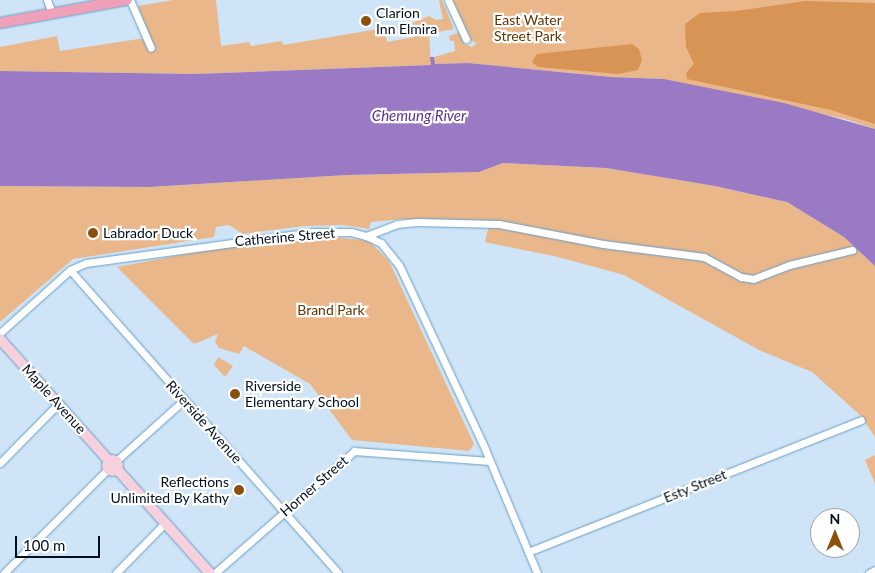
<!DOCTYPE html>
<html>
<head>
<meta charset="utf-8">
<style>
  body { margin:0 }
  #map { position:relative; width:875px; height:573px; overflow:hidden; background:#cfe5f7; font-family:Lato,sans-serif }
  div>[style] { position:absolute }
  [style*='--x'] { left:calc(var(--x)*1px); top:calc(var(--y)*1px); width:calc(var(--w)*1px); rotate:calc(var(--a)*1deg) }
  .green>* { inset:0; background:#eab78a }
  .forest>* { inset:0; background:#d79454 }
  .water>* { inset:0; background:#9a7ac4 }
  .roads { filter:drop-shadow(0 0 1px #689ec9) drop-shadow(0 0 1px #689ec9) }
  .street>* { height:7px; margin:-3.5px; padding:0 3.5px; transform-origin:3.5px; border-radius:3.5px; background:#fff }
  .secondary>* { height:10px; margin:-5px; padding:0 5px; transform-origin:5px; border-radius:5px; background:#f6d0dc }
  .secondary>.ring { margin:-5px; padding:0; box-sizing:content-box; background:none; border:10px solid #f6d0dc; border-radius:50% }
  .primary>* { height:10px; margin:-5px; padding:0 5px; transform-origin:5px; border-radius:5px; background:#eea1b9 }
  .dots>* { width:14px; height:14px; translate:-50% -50%; box-sizing:border-box; border:2px solid #fff; border-radius:50% }
  span { translate:-50% -50%; white-space:nowrap; text-align:center; line-height:1.15; -webkit-text-stroke:4.5px #fff; paint-order:stroke }
  .poi-label { font-size:14px; color:#000f1f }
  .left { translate:0 -50%; text-align:left }
  .right { translate:-100% -50%; text-align:right }
  .park-label { font-size:14px; color:#613600 }
  .street-label { font-size:14px; color:#000f1f }
  .water-label { font-size:15px; color:#5e328c; font-style:italic }
  .north { position:absolute; left:810px; top:508px; width:50px; height:50px; box-sizing:border-box; background:#fff; border:1px solid #999fa5; border-radius:50%; rotate:0deg; font-size:14px; font-weight:700; line-height:20px; text-align:center; color:#000f1f }
  .north::after { content:''; display:block; margin:auto; width:18px; height:22px; background:#8b510b; clip-path:polygon(50% 0,100% 100%,50% 72%,0 100%) }
  .scale { position:absolute; left:15px; top:536px; width:85px; height:22px; box-sizing:border-box; border:2px solid #000f1f; border-top:0; padding-left:6px; font-size:15px; line-height:18px; white-space:nowrap; color:#000f1f; -webkit-text-stroke:4px #fff; paint-order:stroke }
</style>
</head>
<body>
<div id="map">
  <div class="green">
    <div style="clip-path:polygon(173px 0,216px 0,221px 46px,249px 42px,251px 46px,282px 41px,283px 45px,384px 28px,387px 42px,414px 37px,412px 23px,429px 16px,436px 20px,443px 19px,439px 0,442px 0,454px 29px,429px 34px,431px 65px,194px 74px,0 71px,0 47px,57px 36px,60px 51px,145px 38px,154px 46px,138px 6px)"></div>
    <div style="clip-path:polygon(448px 0,875px 0,875px 129px,845px 119px,664px 79px,611px 77px,468px 63px,435px 64px,434px 57px,455px 51px,454px 41px,450px 41px,449px 36px,460px 32px,465px 44px,472px 47px,477px 43px,466px 39px)"></div>
    <div style="clip-path:polygon(503px 163px,606px 168px,715px 186px,787px 202px,844px 237px,875px 266px,875px 437px,860px 415px,812px 372px,759px 350px,624px 275px,558px 257px,485px 242px,490px 221px,402px 219px,371px 222px,369px 229px,343px 225px,304px 226px,243px 234px,229px 225px,216px 227px,214px 237px,73px 259px,0 322px,0 186px,149px 187px,347px 175px,479px 172px)"></div>
    <div style="clip-path:polygon(317px 235px,369px 241px,389px 261px,474px 444px,469px 451px,352px 440px,310px 384px,244px 346px,239px 354px,219px 348px,215px 342px,218px 334px,194px 344px,117px 267px,244px 243px)"></div>
    <div style="clip-path:polygon(218px 357px,233px 366px,225px 377px,214px 365px)"></div>
    <div style="clip-path:polygon(875px 455px,875px 484px,865px 460px)"></div>
  </div>
  <div class="forest">
    <div style="clip-path:polygon(805px 1px,875px 3px,875px 124px,831px 110px,687px 79px,686px 73px,694px 64px,686px 47px,685px 24px,700px 13px,736px 11px)"></div>
    <div style="clip-path:polygon(632px 44px,639px 49px,642px 60px,638px 70px,618px 74px,538px 67px,532px 62px,537px 54px)"></div>
  </div>
  <div class="water">
    <div style="clip-path:polygon(430px 57px,434px 57px,435px 64px,468px 63px,611px 77px,664px 79px,784px 103px,875px 129px,875px 266px,844px 237px,787px 202px,715px 186px,606px 168px,503px 163px,479px 172px,347px 175px,149px 187px,0 186px,0 71px,194px 74px,431px 65px)"></div>
  </div>
  <div class="roads">
    <div class="street">
      <div style="--x:47;--y:0;--w:14;--a:69"></div>
      <div style="--x:130;--y:0;--w:52;--a:66.4"></div>
      <div style="--x:448;--y:0;--w:43;--a:65.2"></div>
      <div style="--x:366;--y:236;--w:33;--a:-21"></div>
      <div style="--x:397;--y:224;--w:20;--a:-6"></div>
      <div style="--x:417;--y:222;--w:82;--a:1.4"></div>
      <div style="--x:499;--y:224;--w:106;--a:10.9"></div>
      <div style="--x:603;--y:244;--w:102;--a:7.3"></div>
      <div style="--x:704;--y:257;--w:42;--a:28.4"></div>
      <div style="--x:741;--y:277;--w:12;--a:9"></div>
      <div style="--x:753;--y:279;--w:39;--a:-21"></div>
      <div style="--x:789;--y:265;--w:65;--a:-13.4"></div>
      <div style="--x:70;--y:270;--w:405;--a:48.5"></div>
      <div style="--x:0;--y:333;--w:94;--a:-42"></div>
      <div style="--x:70;--y:270;--w:17;--a:-24"></div>
      <div style="--x:86;--y:263;--w:227;--a:-7.8"></div>
      <div style="--x:311;--y:232;--w:40;--a:0"></div>
      <div style="--x:351;--y:232;--w:16;--a:15"></div>
      <div style="--x:366;--y:236;--w:17;--a:25"></div>
      <div style="--x:381;--y:243;--w:28;--a:51"></div>
      <div style="--x:399;--y:265;--w:203;--a:64.9"></div>
      <div style="--x:485;--y:449;--w:134;--a:67.2"></div>
      <div style="--x:116;--y:461;--w:91;--a:-41.9"></div>
      <div style="--x:0;--y:463;--w:83;--a:-45.5"></div>
      <div style="--x:528;--y:552;--w:358;--a:-21.6"></div>
      <div style="--x:216;--y:572;--w:184;--a:-41.2"></div>
      <div style="--x:354;--y:451;--w:136;--a:4.2"></div>
      <div style="--x:4;--y:573;--w:147;--a:-45"></div>
      <div style="--x:116;--y:573;--w:70;--a:-45.6"></div>
      <div style="--x:869;--y:573;--w:7;--a:-27"></div>
    </div>
    <div class="secondary">
      <div style="--x:0;--y:339;--w:162;--a:48.2"></div>
      <div class="ring" style="left:106.5px;top:459.5px;width:1px;height:1px"></div>
      <div style="--x:116;--y:468;--w:140;--a:48.2"></div>
    </div>
    <div class="primary">
      <div style="--x:0;--y:23;--w:129;--a:-10.3"></div>
    </div>
  </div>
  <div class="dots">
    <div style="left:366px;top:21px;background:#8b510b"></div>
    <div style="left:93px;top:233px;background:#8b510b"></div>
    <div style="left:235px;top:394px;background:#8b510b"></div>
    <div style="left:239px;top:490px;background:#8b510b"></div>
  </div>
  <div class="poi-label">
    <span class="left" style="left:376px;top:21px">Clarion<br>Inn Elmira</span>
    <span class="left" style="left:103px;top:233px">Labrador Duck</span>
    <span class="left" style="left:245px;top:394px">Riverside<br>Elementary School</span>
    <span class="right" style="left:229px;top:490px">Reflections<br>Unlimited By Kathy</span>
  </div>
  <div class="park-label">
    <span style="left:528px;top:28px">East Water<br>Street Park</span>
    <span style="left:331px;top:310px">Brand Park</span>
  </div>
  <div class="street-label">
    <span style="left:285px;top:237px;rotate:-5deg">Catherine Street</span>
    <span style="left:54px;top:399px;rotate:48deg">Maple Avenue</span>
    <span style="left:204px;top:422px;rotate:48deg">Riverside Avenue</span>
    <span style="left:314px;top:486px;rotate:-41deg">Horner Street</span>
    <span style="left:695px;top:486px;rotate:-22deg">Esty Street</span>
  </div>
  <div class="water-label">
    <span style="left:419px;top:116px">Chemung River</span>
  </div>
  <div class="north">N</div>
  <div class="scale">100 m</div>
</div>
</body>
</html>
